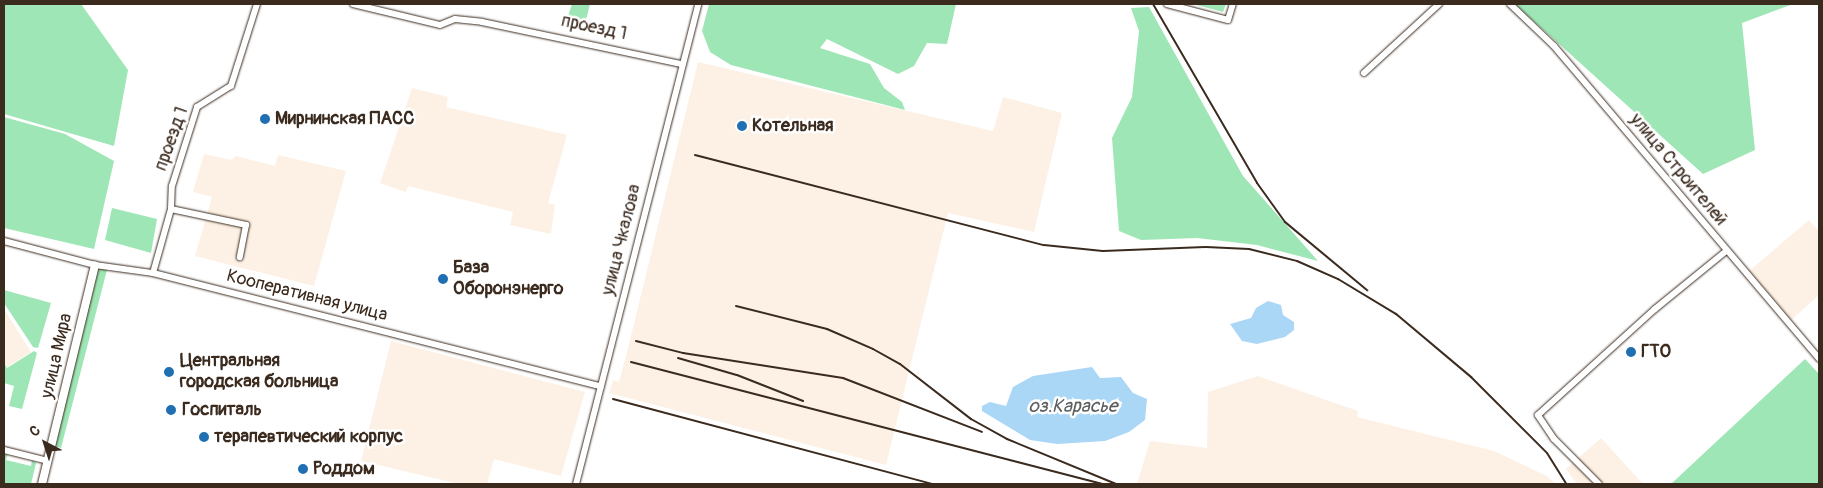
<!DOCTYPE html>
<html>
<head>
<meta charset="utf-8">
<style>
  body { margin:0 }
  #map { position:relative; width:1823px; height:488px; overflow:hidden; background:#fff; font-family:Pangolin,sans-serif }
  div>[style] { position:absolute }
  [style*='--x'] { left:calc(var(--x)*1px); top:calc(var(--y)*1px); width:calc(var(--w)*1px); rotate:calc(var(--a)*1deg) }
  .built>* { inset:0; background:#fcf1e4 }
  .green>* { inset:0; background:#9ee6b5 }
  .water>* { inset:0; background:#aad7f6 }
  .roads { filter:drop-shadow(0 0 1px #3b2a1e) drop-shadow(0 0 1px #3b2a1e) }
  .minor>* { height:6px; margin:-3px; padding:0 3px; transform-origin:3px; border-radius:3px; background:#fff }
  .tertiary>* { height:8px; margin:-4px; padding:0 4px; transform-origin:4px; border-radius:4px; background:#fff }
  .rail>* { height:2px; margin:-1px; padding:0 1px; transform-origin:1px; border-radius:1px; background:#3b2a1e }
  .dots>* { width:14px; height:14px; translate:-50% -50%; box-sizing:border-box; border:2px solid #fff; border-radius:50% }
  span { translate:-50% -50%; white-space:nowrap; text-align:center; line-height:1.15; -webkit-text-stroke:5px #fff; paint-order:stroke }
  .street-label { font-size:18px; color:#3b2a1e }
  .poi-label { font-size:18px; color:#3b2a1e; font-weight:700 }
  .left { translate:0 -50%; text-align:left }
  .water-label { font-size:19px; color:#5c5e5f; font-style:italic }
  .frame { position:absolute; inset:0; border:5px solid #3b2a1e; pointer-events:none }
  .north { position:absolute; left:20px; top:418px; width:50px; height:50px; -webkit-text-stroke:4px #fff; paint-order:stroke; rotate:320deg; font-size:14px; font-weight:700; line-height:20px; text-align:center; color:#3b2a1e }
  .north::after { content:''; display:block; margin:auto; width:18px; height:22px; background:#3b2a1e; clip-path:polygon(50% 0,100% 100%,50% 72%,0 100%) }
</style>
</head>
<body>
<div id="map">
  <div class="built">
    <div style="clip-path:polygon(698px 62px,993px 131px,1003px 97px,1062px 113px,1034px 232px,948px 213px,886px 465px,609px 393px,613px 380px,619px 382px,628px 348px)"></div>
    <div style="clip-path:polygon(412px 88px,448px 97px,446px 107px,567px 135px,548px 203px,555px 205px,551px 234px,510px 225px,513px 212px,408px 186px,406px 192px,380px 183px)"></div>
    <div style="clip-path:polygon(204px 154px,232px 160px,236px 156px,275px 166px,278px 155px,346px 171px,314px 286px,195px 256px,212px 197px,193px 192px)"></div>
    <div style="clip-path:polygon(1809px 220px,1819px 231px,1819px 295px,1790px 321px,1748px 272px)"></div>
    <div style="clip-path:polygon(4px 309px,31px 352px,7px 367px,4px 362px)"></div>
    <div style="clip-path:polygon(391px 341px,585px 392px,561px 476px,494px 459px,487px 484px,459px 484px,361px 461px)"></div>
    <div style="clip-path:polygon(1258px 376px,1358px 411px,1357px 417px,1494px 451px,1547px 476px,1555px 484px,1137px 484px,1150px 441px,1207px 448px,1208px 392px)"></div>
    <div style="clip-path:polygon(1601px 438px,1643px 484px,1577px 484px,1566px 469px)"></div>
  </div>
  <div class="green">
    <div style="clip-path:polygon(4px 4px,81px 4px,128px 70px,114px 146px,4px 114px)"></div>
    <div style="clip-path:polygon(572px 4px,590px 4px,585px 24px,567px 19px)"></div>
    <div style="clip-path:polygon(709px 4px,956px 4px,947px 44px,927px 43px,914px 66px,898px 74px,827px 39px,820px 48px,870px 64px,884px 88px,902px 102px,905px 110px,731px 65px,710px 52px,702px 31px)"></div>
    <div style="clip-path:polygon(1193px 4px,1226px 4px,1223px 12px)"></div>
    <div style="clip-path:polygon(1515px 4px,1793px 4px,1742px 23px,1755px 150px,1703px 174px)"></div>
    <div style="clip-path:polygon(1149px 7px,1243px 176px,1318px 261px,1257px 245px,1197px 238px,1141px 240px,1119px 231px,1112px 138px,1132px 97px,1139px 31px,1131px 8px)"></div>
    <div style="clip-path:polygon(4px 117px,65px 134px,114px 161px,94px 249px,4px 228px)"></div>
    <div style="clip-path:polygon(112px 208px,157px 219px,151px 253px,105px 240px)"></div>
    <div style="clip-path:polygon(99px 264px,108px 266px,61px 448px,54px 446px)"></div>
    <div style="clip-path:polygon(4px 290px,51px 303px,38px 348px,33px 347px,4px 303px)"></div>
    <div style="clip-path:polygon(34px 351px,37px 353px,22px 409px,9px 406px,14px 386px,4px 383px,4px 363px,7px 368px)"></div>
    <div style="clip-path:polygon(1805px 359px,1819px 374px,1819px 484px,1671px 484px)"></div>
    <div style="clip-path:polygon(4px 452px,8px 453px,6px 460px,31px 466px,32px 460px,36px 463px,31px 484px,4px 484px)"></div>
  </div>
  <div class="water">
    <div style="clip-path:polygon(1268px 301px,1281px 305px,1283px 315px,1294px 322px,1294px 330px,1285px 337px,1257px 344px,1242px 341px,1230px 324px,1251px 318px,1256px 308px)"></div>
    <div style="clip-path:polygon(1092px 367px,1100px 378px,1121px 377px,1133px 393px,1147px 399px,1145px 420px,1129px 432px,1105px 441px,1057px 444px,1030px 440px,982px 411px,982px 406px,990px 402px,1006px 406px,1013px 387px,1033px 376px)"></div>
  </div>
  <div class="roads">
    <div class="minor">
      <div style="--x:353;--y:4;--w:89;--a:13.6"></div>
      <div style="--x:440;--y:25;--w:16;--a:-22"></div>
      <div style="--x:455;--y:19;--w:27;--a:6"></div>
      <div style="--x:482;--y:22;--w:204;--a:11.9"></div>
      <div style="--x:1167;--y:4;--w:63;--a:14.7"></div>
      <div style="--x:1228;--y:20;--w:17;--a:-73"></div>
      <div style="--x:1510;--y:4;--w:61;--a:43.7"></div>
      <div style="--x:1554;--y:46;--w:410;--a:49.7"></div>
      <div style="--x:1364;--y:73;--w:102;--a:-42.6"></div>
      <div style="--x:171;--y:209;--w:77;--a:12"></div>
      <div style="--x:246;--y:225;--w:33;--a:101"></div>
      <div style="--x:4;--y:241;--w:94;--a:14.8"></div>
      <div style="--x:95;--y:265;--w:59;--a:7.9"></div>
      <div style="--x:153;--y:273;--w:462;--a:14.2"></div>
      <div style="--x:153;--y:273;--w:66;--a:-74.3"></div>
      <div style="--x:171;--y:209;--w:23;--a:-88"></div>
      <div style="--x:172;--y:186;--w:83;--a:-72.4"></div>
      <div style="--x:197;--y:107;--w:40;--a:-32"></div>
      <div style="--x:231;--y:86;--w:86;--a:-72.4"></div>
      <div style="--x:4;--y:450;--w:45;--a:14"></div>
      <div style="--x:576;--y:484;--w:495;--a:-75.7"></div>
      <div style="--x:1599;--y:484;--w:64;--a:-135"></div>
      <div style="--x:1554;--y:439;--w:29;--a:-124"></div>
      <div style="--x:1538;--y:415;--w:158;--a:-42.2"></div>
      <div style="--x:1655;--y:309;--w:92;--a:-39.2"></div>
    </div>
    <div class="tertiary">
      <div style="--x:42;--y:484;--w:225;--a:-76.4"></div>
    </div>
  </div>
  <div class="rail">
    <div style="--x:1153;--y:4;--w:207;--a:59.8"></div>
    <div style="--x:1257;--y:183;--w:48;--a:54.3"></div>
    <div style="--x:1285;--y:222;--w:107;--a:39.7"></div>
    <div style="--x:695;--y:155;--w:360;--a:14.5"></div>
    <div style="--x:1044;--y:245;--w:59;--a:5.8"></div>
    <div style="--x:1103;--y:251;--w:103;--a:-2.2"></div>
    <div style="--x:1206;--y:247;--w:43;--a:2.7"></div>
    <div style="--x:1249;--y:249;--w:49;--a:14"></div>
    <div style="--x:1297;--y:261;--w:45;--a:23.7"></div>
    <div style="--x:1338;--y:279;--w:68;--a:31.1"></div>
    <div style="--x:1396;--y:314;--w:98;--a:40"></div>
    <div style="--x:1471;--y:377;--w:107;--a:45"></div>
    <div style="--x:1547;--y:453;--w:36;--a:58"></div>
    <div style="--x:736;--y:306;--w:94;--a:14.2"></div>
    <div style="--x:827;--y:329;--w:50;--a:23.5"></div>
    <div style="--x:873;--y:349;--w:31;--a:29"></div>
    <div style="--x:900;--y:364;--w:90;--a:37.8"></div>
    <div style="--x:971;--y:419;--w:41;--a:29.1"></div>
    <div style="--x:1007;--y:439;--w:118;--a:22.4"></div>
    <div style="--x:636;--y:341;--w:49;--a:14.3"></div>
    <div style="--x:683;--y:353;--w:162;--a:8.9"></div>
    <div style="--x:843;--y:378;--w:149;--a:21.2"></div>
    <div style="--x:678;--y:358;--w:61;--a:16.1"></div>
    <div style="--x:737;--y:375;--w:71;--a:21.5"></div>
    <div style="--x:631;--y:362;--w:487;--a:14.5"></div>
    <div style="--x:613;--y:399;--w:331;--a:14.9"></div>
  </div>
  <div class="dots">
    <div style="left:265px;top:119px;background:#1f6fb2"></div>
    <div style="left:742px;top:126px;background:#1f6fb2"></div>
    <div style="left:443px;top:279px;background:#1f6fb2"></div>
    <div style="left:1631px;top:352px;background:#1f6fb2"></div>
    <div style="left:169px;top:372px;background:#1f6fb2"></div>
    <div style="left:171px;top:410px;background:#1f6fb2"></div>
    <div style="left:204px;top:437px;background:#1f6fb2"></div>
    <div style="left:303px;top:469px;background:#1f6fb2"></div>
  </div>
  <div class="street-label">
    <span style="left:594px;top:28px;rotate:12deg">проезд 1</span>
    <span style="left:172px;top:139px;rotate:-70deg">проезд 1</span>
    <span style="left:1678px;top:170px;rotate:50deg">улица Строителей</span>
    <span style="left:622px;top:240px;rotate:-76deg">улица Чкалова</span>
    <span style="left:307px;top:296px;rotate:14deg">Кооперативная улица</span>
    <span style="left:57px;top:356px;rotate:-77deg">улица Мира</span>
  </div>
  <div class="poi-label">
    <span class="left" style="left:275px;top:119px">Мирнинская ПАСС</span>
    <span class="left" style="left:752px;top:126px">Котельная</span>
    <span class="left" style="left:453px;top:279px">База<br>Оборонэнерго</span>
    <span class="left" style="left:1641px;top:352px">ГТО</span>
    <span class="left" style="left:180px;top:372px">Центральная<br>городская больница</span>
    <span class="left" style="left:182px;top:410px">Госпиталь</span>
    <span class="left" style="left:214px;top:437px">терапевтический корпус</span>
    <span class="left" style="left:313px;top:469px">Роддом</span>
  </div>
  <div class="water-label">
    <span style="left:1073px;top:407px">оз.Карасье</span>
  </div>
  <div class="frame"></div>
  <div class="north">С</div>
</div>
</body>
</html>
